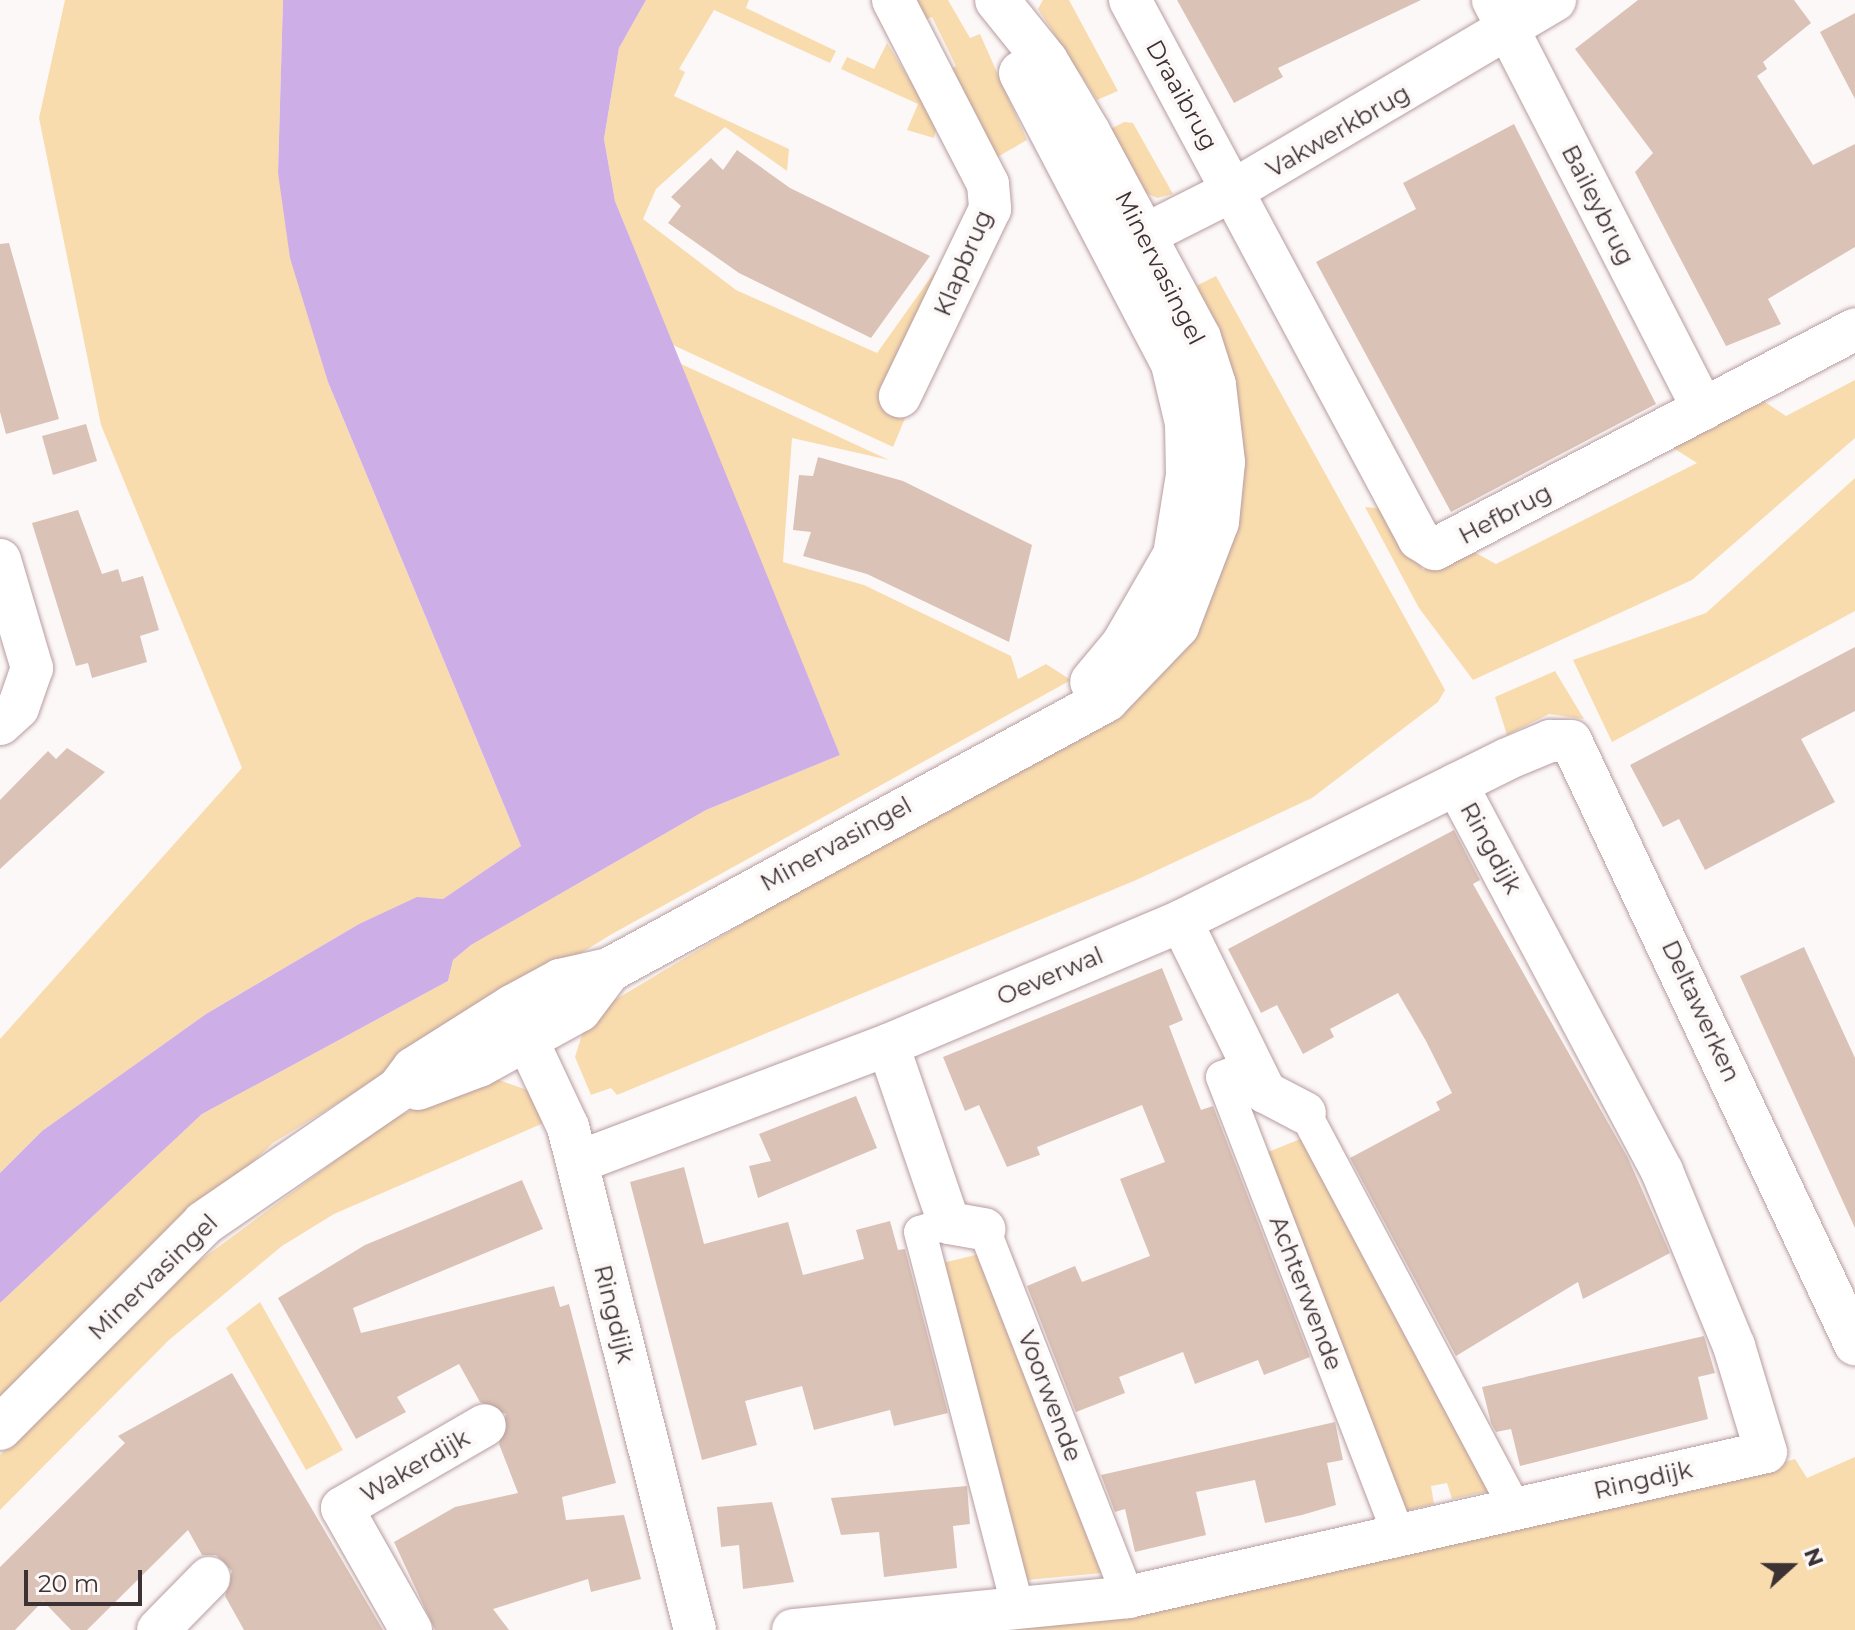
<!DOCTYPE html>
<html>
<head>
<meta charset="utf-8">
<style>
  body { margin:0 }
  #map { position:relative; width:1855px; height:1630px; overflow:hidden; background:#fdf8f8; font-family:Montserrat,sans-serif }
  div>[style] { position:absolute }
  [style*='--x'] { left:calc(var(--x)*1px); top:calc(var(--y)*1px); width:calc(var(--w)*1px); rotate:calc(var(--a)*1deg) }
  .green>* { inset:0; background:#f9dcae }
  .water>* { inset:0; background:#cdaee7 }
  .building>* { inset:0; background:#dac2b6 }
  .roads { filter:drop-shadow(0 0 2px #b89d9f) drop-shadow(0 0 2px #b89d9f) }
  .pedestrian>* { height:32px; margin:-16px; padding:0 16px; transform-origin:16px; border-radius:16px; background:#fff }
  .minor>* { height:42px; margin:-21px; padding:0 21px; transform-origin:21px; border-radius:21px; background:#fff }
  .tertiary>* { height:44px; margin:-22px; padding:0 22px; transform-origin:22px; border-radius:22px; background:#fff }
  span { translate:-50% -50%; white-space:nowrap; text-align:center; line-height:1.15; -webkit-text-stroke:8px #fdf8f8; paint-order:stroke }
  .street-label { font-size:24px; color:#3d3233 }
  .north { position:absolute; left:1751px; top:1526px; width:80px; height:80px; -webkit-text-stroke:6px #fdf8f8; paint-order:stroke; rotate:69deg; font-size:22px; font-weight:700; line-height:32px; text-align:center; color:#3d3233 }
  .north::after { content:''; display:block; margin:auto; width:28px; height:36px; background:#3d3233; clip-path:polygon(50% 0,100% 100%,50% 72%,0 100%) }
  .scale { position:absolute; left:24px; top:1570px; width:118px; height:36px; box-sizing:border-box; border:4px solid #3d3233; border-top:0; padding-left:10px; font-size:24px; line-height:28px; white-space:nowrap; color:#3d3233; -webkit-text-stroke:6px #fdf8f8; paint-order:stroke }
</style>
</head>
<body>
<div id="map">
  <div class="green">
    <div style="clip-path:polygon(65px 0,283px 0,278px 173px,328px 382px,521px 846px,443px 899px,417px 898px,359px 924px,206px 1014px,42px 1131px,0 1173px,0 1039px,242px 768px,101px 425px,39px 118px)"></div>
    <div style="clip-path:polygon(646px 0,749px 0,746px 8px,836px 51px,830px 63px,714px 10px,679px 69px,685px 72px,674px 96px,789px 149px,787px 171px,725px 127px,656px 189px,643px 219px,736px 290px,877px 353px,946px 256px,882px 402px,906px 416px,893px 447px,673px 345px,615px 201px,604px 139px,619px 48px)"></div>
    <div style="clip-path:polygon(909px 0,948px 0,970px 38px,980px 34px,1027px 140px,992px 160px,946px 72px,956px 66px,932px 17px,920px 22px)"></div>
    <div style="clip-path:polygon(1043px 0,1069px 0,1118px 91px,1097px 100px,1038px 9px)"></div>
    <div style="clip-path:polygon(887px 43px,937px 124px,934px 138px,907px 130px,918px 104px,841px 69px,847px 57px,874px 69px)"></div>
    <div style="clip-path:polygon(1124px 122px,1133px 123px,1173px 194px,1157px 198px,1137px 189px,1103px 133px)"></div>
    <div style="clip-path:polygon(1216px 276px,1445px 690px,1438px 702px,1312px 798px,1134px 881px,617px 1095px,611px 1088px,591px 1095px,575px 1057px,588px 1016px,1133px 690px,1198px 285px)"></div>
    <div style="clip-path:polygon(679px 363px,889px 460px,792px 438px,783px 562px,864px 585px,1011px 656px,1018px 679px,1046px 664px,1071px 680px,612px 934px,273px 1143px,0 1399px,0 1303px,202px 1114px,448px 981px,453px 960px,471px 945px,706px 810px,840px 755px)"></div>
    <div style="clip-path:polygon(1855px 380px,1855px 438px,1692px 580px,1473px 680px,1419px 608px,1365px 507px,1385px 509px,1423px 570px,1467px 548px,1496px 564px,1697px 463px,1667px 444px,1759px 398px,1786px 416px)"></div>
    <div style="clip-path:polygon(1855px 478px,1855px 611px,1612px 742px,1573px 660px,1706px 613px)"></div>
    <div style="clip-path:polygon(1555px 671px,1584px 719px,1549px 714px,1507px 735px,1495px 697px)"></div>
    <div style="clip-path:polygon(485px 1075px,530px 1091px,548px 1121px,334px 1214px,282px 1246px,169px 1340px,0 1510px,0 1455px,183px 1273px,389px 1121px)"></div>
    <div style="clip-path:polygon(1310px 1135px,1499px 1489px,1452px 1499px,1447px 1483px,1431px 1486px,1434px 1504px,1397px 1513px,1258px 1156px)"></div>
    <div style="clip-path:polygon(988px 1252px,1113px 1572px,1016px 1581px,934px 1265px)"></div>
    <div style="clip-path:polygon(260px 1302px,343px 1450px,306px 1470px,226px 1328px)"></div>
    <div style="clip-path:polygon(1855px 1457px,1855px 1630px,934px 1630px,1729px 1478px,1795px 1459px,1807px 1478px)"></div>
  </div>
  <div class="water">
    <div style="clip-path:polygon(283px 0,646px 0,619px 48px,604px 139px,615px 201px,840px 755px,706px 810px,471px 945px,453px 960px,448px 981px,202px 1114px,0 1303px,0 1173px,42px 1131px,206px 1014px,359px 924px,417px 897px,443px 899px,521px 846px,328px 382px,290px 258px,278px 173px)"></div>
  </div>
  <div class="building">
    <div style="clip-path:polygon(1177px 0,1421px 0,1278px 68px,1283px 77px,1234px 103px)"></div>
    <div style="clip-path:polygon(1638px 0,1794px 0,1811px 23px,1763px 62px,1767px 69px,1757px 76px,1813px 165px,1855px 144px,1855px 247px,1768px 299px,1781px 324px,1726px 346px,1635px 172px,1653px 153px,1575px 49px)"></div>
    <div style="clip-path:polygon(1855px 13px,1855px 99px,1820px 32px)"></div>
    <div style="clip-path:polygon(1514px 124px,1656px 404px,1451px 512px,1316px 262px,1416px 209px,1403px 183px)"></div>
    <div style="clip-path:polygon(737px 150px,790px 188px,930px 256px,871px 338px,739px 273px,668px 223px,681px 206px,671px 197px,711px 158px,723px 170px)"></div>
    <div style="clip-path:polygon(9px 243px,59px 419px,6px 434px,0 412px,0 244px)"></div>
    <div style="clip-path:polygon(86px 424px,97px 461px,53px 475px,42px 436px)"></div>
    <div style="clip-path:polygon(818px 457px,903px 481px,1032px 545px,1009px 642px,867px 574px,803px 556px,811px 532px,793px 530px,799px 475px,813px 476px)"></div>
    <div style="clip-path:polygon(78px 510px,102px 574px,118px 569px,122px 582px,143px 576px,159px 630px,140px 636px,147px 662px,92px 678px,88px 663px,76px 666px,32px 523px)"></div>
    <div style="clip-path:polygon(1855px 647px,1855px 711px,1801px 739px,1835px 802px,1705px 870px,1679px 819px,1663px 827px,1630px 765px)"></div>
    <div style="clip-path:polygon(67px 748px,105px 772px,0 869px,0 800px,48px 751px,56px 759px)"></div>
    <div style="clip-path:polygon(1454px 830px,1480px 880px,1473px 884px,1628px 1158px,1670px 1253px,1583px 1299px,1578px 1282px,1456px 1356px,1350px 1158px,1440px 1110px,1436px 1102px,1452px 1093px,1426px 1041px,1398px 993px,1330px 1029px,1334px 1037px,1303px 1054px,1277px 1005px,1261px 1013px,1228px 949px)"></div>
    <div style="clip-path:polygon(1804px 947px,1855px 1058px,1855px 1228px,1740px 976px)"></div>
    <div style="clip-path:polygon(1162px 968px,1183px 1020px,1169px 1026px,1201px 1110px,1213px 1106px,1310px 1357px,1264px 1375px,1258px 1360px,1195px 1384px,1183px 1352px,1119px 1377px,1125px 1393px,1076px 1412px,1027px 1286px,1075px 1266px,1082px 1282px,1150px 1256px,1120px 1179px,1165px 1162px,1142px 1105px,1037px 1147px,1040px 1155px,1007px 1167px,979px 1105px,965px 1111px,943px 1057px)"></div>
    <div style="clip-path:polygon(856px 1096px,877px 1148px,758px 1198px,749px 1166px,771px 1161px,759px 1134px)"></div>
    <div style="clip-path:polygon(684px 1167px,704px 1244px,788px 1222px,803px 1275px,864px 1259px,856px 1230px,890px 1221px,898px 1250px,905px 1249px,948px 1413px,894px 1426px,890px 1410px,814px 1430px,802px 1386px,745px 1401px,757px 1445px,702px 1460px,630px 1182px)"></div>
    <div style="clip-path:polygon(522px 1180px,543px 1229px,353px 1308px,361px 1333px,554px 1286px,560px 1307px,569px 1304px,616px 1483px,562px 1497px,566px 1520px,624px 1515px,641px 1579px,591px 1592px,588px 1579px,493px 1609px,509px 1630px,435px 1630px,394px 1542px,455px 1507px,518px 1493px,499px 1444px,506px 1414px,480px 1402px,459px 1364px,397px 1397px,406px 1412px,356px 1439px,278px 1298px,365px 1245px)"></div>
    <div style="clip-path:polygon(1704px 1336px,1715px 1373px,1698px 1377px,1708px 1419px,1520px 1466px,1511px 1429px,1496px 1432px,1491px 1423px,1482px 1387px)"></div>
    <div style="clip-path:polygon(232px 1373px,383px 1630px,244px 1630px,225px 1596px,232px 1571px,216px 1555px,202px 1555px,188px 1530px,87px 1630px,71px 1630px,43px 1601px,15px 1630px,0 1630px,0 1567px,125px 1443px,118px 1436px)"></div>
    <div style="clip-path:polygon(1335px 1422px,1343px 1460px,1327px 1463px,1336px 1505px,1302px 1515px,1265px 1523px,1255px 1480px,1196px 1492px,1206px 1535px,1135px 1552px,1125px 1509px,1115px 1512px,1101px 1475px)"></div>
    <div style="clip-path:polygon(967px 1486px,970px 1524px,953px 1526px,957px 1568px,884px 1577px,879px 1532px,841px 1535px,831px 1498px)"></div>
    <div style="clip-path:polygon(772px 1502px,794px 1582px,743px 1589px,739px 1545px,721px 1547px,717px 1507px)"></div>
  </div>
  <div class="roads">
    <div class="pedestrian">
      <div style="--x:1252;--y:1065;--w:32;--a:158"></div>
      <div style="--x:1222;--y:1077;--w:495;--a:68.9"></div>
      <div style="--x:1305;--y:1113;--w:450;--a:62"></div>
      <div style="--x:949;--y:1223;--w:30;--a:163"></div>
      <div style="--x:920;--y:1232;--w:388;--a:75.4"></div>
      <div style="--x:984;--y:1229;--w:395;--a:68.6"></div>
    </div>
    <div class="minor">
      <div style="--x:893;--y:0;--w:207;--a:62.7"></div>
      <div style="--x:988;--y:184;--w:25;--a:85"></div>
      <div style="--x:990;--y:209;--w:208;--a:115.7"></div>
      <div style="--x:1130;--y:0;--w:612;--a:61.8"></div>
      <div style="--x:1419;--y:539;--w:19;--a:32"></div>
      <div style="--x:1435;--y:549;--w:474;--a:-27.6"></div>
      <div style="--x:1493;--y:0;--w:460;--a:62.8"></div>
      <div style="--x:1115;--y:250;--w:133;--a:-26.8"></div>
      <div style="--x:1234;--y:190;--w:373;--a:-30.6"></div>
      <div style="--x:0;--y:560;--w:113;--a:73.5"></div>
      <div style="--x:32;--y:668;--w:42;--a:109.3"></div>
      <div style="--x:18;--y:708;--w:24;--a:138"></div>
      <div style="--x:1181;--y:921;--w:191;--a:63.8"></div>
      <div style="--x:1265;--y:1092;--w:45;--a:27.7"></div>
      <div style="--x:512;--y:1008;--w:132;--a:64.8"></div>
      <div style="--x:568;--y:1127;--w:519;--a:75.83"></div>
      <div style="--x:888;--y:1045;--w:188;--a:71.1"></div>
      <div style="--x:949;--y:1223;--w:36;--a:10"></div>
      <div style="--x:578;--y:1162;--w:331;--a:-20.7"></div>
      <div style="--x:888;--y:1045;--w:318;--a:-22.9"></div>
      <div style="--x:1181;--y:921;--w:364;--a:-26.4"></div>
      <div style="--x:1507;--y:759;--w:47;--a:-22.7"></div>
      <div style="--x:1550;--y:741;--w:21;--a:0"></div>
      <div style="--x:1571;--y:741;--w:667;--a:64.78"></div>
      <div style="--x:158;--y:1630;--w:73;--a:-45.6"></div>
      <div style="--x:411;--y:1630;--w:140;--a:-119.5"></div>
      <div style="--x:342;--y:1508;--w:165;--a:-30.1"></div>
      <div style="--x:793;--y:1630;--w:337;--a:-5.6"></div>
      <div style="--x:1128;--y:1597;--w:654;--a:-12.8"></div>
      <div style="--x:1766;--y:1452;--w:111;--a:-106.8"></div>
      <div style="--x:1734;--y:1346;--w:189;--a:-112.4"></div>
      <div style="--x:1662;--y:1171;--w:438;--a:-118"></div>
    </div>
    <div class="tertiary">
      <div style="--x:1021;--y:73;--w:328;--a:62.4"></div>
      <div style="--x:1173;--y:364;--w:61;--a:76.7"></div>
      <div style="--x:1187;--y:423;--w:52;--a:88.9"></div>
      <div style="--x:1188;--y:475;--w:81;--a:99.2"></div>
      <div style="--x:1175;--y:555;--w:104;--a:120"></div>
      <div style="--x:1123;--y:645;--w:48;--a:130"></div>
      <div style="--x:418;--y:1088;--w:65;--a:-20.7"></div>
      <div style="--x:479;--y:1065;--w:114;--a:-28.8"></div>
      <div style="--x:579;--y:1010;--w:50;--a:-53.1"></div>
      <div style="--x:0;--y:1428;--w:289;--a:-45.1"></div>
      <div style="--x:204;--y:1223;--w:237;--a:-34.5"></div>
      <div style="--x:399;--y:1089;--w:25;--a:-53"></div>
      <div style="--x:414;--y:1069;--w:116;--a:-32.3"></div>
      <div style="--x:512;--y:1007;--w:55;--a:-28.4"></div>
      <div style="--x:560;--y:981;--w:50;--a:-12.7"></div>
      <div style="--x:609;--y:970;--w:566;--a:-28.51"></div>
      <div style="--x:1106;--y:700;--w:103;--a:-46.2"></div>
      <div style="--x:1177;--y:626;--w:111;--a:-69"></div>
      <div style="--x:1217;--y:522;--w:60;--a:-84.3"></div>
      <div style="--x:1223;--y:462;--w:78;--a:-96.7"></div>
      <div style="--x:1214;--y:385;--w:49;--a:-107.7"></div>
      <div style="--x:1199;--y:338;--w:234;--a:-118.3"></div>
      <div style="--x:1088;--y:132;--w:82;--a:-120.6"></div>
      <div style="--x:1046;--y:61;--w:78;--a:-128.8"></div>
    </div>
  </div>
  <div class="street-label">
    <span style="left:1182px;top:95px;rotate:61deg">Draaibrug</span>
    <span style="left:1338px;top:131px;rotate:-30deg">Vakwerkbrug</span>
    <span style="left:1598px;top:205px;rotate:63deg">Baileybrug</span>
    <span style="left:963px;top:263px;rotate:-67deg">Klapbrug</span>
    <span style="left:1160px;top:268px;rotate:63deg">Minervasingel</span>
    <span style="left:1505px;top:514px;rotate:-28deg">Hefbrug</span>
    <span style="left:836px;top:844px;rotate:-29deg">Minervasingel</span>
    <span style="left:1491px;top:848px;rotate:61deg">Ringdijk</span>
    <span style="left:1050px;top:976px;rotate:-23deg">Oeverwal</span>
    <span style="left:1701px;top:1011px;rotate:65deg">Deltawerken</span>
    <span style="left:153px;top:1277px;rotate:-44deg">Minervasingel</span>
    <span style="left:1306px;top:1293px;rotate:69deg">Achterwende</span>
    <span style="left:614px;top:1314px;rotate:76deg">Ringdijk</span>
    <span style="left:1050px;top:1396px;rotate:69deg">Voorwende</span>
    <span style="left:415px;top:1466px;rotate:-30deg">Wakerdijk</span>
    <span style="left:1643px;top:1480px;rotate:-13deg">Ringdijk</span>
  </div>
  <div class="north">N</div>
  <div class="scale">20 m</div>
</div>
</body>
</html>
